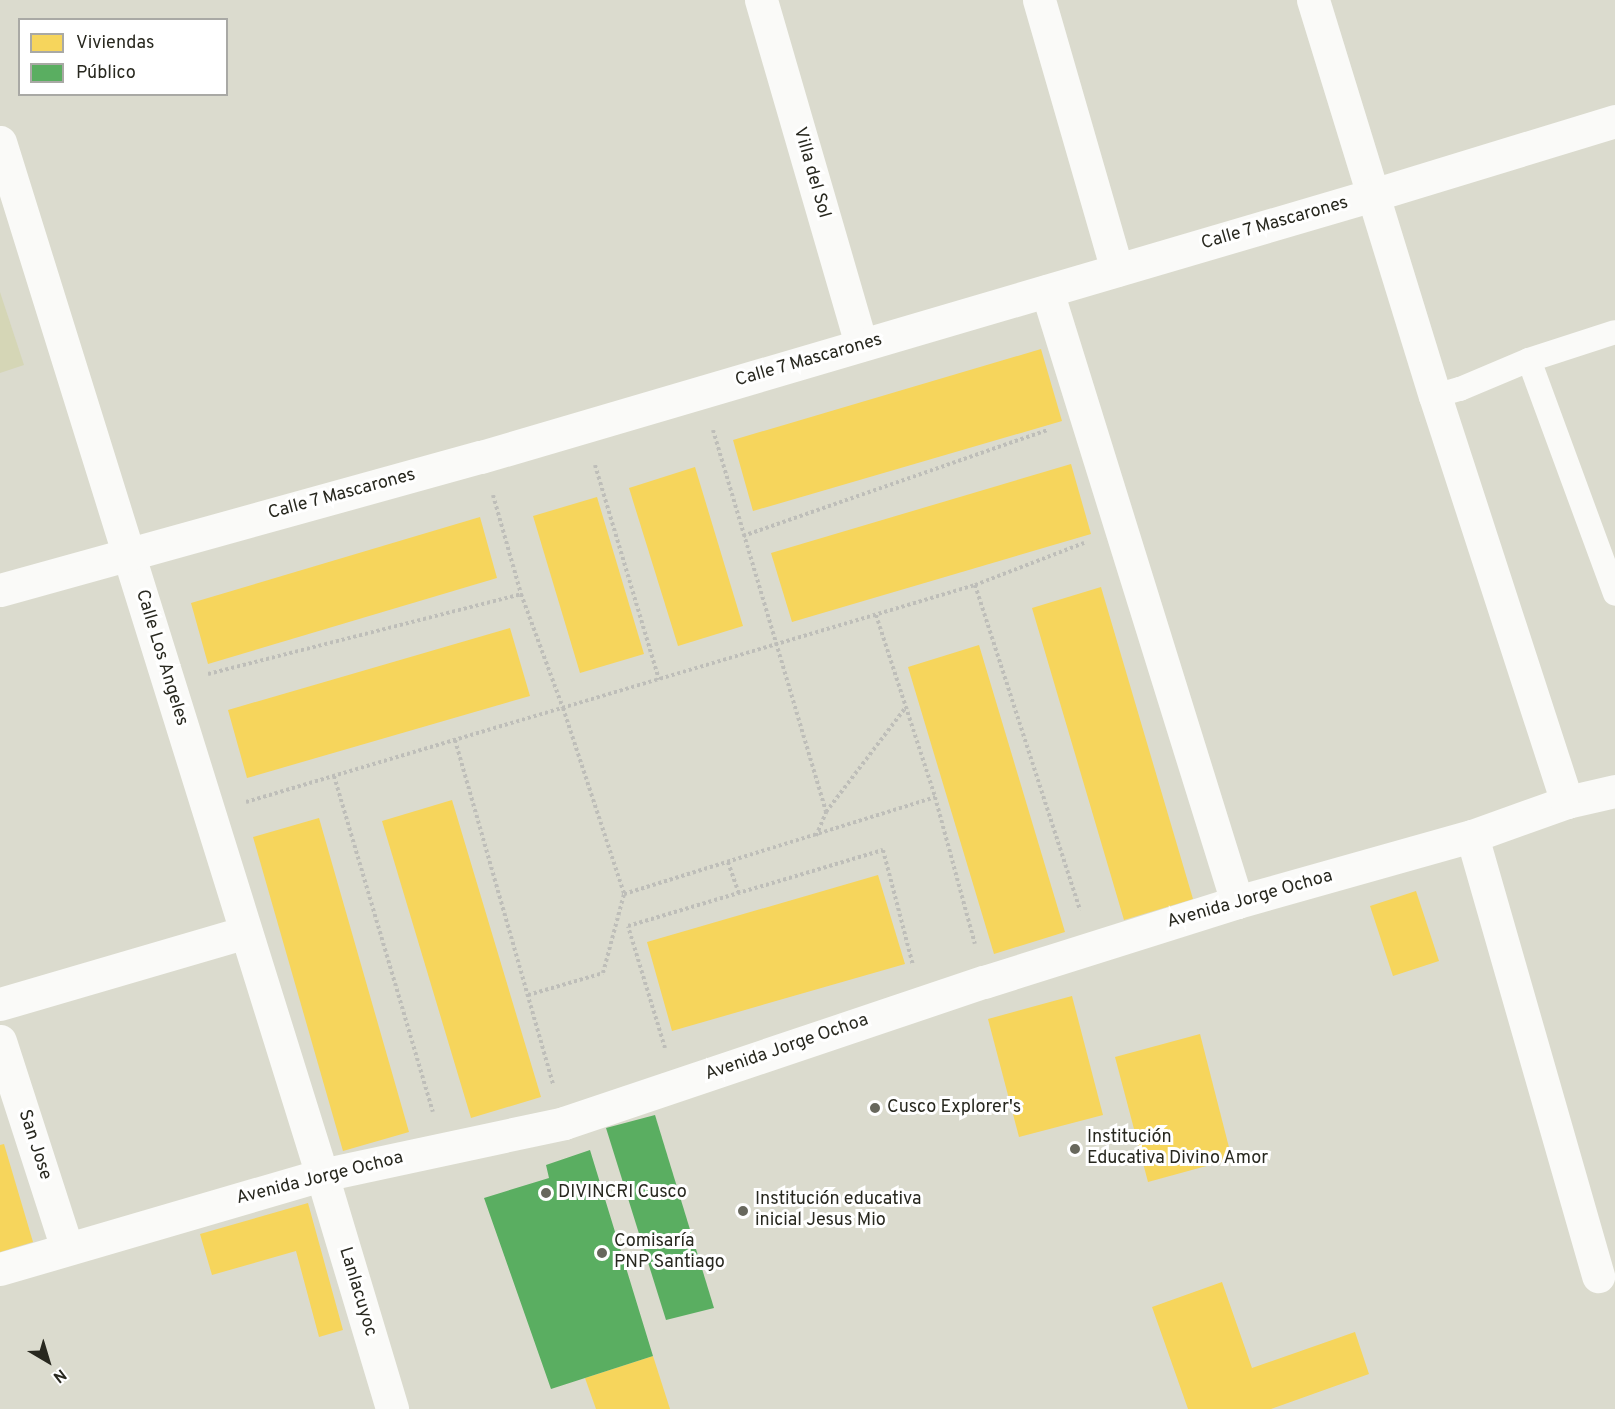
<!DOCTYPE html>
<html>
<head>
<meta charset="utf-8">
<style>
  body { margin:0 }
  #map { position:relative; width:1615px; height:1409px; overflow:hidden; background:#dbdbce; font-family:Overpass,sans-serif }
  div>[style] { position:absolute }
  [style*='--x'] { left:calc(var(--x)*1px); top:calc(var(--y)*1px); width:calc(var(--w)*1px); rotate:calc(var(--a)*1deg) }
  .green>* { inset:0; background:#d5d6b6 }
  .homes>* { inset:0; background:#f6d55c }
  .public>* { inset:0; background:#5aae61 }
  .path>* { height:4px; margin-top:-2px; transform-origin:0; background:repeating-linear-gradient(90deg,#bebeb9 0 3px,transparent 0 6px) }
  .lane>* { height:24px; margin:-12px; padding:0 12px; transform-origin:12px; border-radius:12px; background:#fafaf8 }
  .street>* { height:33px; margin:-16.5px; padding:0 16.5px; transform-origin:16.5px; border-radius:16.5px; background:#fafaf8 }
  .dots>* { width:16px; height:16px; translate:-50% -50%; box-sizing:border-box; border:3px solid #fff; border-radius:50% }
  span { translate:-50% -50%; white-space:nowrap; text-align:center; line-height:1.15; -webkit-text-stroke:6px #fff; paint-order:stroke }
  .street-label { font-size:18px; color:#28281f }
  .poi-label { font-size:18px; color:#28281f }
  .left { translate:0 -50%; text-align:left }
  .legend { position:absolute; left:18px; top:18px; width:210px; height:78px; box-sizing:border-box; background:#fff; border:2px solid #a9a9a5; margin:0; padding:8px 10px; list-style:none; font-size:18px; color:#28281f }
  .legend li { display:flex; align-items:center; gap:12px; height:30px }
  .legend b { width:30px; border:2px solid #a9a9a5 }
  .north { position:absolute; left:18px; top:1331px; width:60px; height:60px; -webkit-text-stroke:4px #fff; paint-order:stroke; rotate:142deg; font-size:16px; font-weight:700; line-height:24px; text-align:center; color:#28281f }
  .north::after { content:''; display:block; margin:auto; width:21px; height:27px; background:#28281f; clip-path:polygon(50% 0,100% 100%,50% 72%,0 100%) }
</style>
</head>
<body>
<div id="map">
  <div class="green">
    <div style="clip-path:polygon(0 292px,24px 365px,0 373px)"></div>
  </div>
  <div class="homes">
    <div style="clip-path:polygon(1041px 349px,1062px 421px,753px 511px,733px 440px)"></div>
    <div style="clip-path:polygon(1071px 464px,1091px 534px,792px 622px,771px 553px)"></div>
    <div style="clip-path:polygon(695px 467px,743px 626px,678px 646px,629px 488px)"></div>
    <div style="clip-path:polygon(597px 497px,644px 654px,580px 673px,533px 516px)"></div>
    <div style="clip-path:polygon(480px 517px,497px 578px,208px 664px,191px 603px)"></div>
    <div style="clip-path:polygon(1101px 587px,1193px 899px,1124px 920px,1032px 608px)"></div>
    <div style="clip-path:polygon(510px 628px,530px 696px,247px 778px,228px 710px)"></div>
    <div style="clip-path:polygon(979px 645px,1065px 932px,994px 954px,908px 667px)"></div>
    <div style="clip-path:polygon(452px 800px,541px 1097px,471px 1118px,382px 821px)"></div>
    <div style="clip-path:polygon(319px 818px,409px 1132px,343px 1151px,253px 837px)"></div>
    <div style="clip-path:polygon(878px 875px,905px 964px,672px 1031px,647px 942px)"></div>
    <div style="clip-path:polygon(1416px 891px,1439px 961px,1393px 976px,1370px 906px)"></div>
    <div style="clip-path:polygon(1072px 996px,1103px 1115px,1019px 1137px,988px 1019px)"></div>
    <div style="clip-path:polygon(1200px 1034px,1232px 1159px,1148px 1182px,1115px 1057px)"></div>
    <div style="clip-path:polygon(4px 1144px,33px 1242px,0 1252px,0 1145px)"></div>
    <div style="clip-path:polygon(308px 1203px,343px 1330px,319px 1337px,296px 1251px,212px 1275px,200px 1234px)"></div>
    <div style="clip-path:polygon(1222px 1282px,1252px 1368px,1355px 1332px,1369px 1374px,1271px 1409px,1188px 1409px,1152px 1307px)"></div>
    <div style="clip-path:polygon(653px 1356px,670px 1409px,596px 1409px,585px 1378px)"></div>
  </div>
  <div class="public">
    <div style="clip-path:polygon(655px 1115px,714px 1308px,666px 1320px,606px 1128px)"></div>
    <div style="clip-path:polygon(590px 1150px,653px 1356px,551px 1389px,484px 1198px,549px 1178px,546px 1165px)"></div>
  </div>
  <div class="path">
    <div style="--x:713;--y:430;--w:398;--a:73.5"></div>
    <div style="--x:595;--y:465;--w:224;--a:73.4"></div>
    <div style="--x:493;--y:495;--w:103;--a:74.2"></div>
    <div style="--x:521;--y:594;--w:121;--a:69.8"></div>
    <div style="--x:563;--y:708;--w:196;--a:71.8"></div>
    <div style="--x:743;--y:536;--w:323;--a:-19.2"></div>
    <div style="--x:975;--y:585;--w:342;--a:72.1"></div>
    <div style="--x:876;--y:615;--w:191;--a:72"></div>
    <div style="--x:208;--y:674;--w:323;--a:-14.3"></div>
    <div style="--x:455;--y:740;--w:359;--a:74.1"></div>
    <div style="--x:334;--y:776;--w:350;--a:73.6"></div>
    <div style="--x:246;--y:802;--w:761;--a:-16.58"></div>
    <div style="--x:975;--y:585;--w:117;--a:-21.1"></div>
    <div style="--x:816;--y:836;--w:26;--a:-67"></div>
    <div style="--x:826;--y:812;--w:132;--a:-52.7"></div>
    <div style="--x:728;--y:862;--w:34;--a:71"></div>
    <div style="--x:528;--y:995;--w:78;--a:-16.3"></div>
    <div style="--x:603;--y:973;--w:82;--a:-75.1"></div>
    <div style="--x:624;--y:894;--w:326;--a:-17.3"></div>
    <div style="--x:935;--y:797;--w:152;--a:74.8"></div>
    <div style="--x:665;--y:1048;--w:127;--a:-106.9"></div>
    <div style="--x:628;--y:926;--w:266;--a:-16.6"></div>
    <div style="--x:883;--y:850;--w:119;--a:75.4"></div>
  </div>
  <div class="lane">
    <div style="--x:1529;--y:360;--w:249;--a:69.8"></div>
    <div style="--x:1435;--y:396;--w:26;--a:-16"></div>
    <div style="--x:1460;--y:389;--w:75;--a:-22.8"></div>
    <div style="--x:1529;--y:360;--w:90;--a:-18"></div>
  </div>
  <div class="street">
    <div style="--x:761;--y:0;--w:359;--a:73.8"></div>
    <div style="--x:1039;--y:0;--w:281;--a:73.9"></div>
    <div style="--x:1313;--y:0;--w:414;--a:72.9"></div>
    <div style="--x:1435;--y:396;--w:427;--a:72"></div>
    <div style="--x:0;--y:142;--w:1082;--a:72.69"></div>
    <div style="--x:322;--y:1175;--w:244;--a:73.3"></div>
    <div style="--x:1047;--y:291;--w:640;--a:72.73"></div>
    <div style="--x:0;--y:590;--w:499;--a:-15.5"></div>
    <div style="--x:481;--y:457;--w:930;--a:-16.37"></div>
    <div style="--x:1373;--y:195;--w:253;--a:-17"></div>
    <div style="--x:1472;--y:836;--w:458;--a:74"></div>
    <div style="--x:0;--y:1004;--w:256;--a:-16.3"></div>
    <div style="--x:0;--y:1041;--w:218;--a:72.1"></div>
    <div style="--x:0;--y:1269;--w:335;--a:-16.3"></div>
    <div style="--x:322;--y:1175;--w:248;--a:-12.1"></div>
    <div style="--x:564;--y:1123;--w:443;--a:-18.6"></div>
    <div style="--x:984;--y:982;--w:265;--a:-17.5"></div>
    <div style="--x:1237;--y:902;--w:244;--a:-15.7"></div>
    <div style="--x:1472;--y:836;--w:101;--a:-19.7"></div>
    <div style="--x:1567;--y:802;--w:49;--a:-12.9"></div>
  </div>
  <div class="dots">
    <div style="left:875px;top:1108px;background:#67675c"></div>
    <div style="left:1075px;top:1149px;background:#67675c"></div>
    <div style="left:546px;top:1193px;background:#67675c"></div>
    <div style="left:743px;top:1211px;background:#67675c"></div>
    <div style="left:602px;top:1253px;background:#67675c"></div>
  </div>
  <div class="street-label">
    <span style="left:811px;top:173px;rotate:74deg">Villa del Sol</span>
    <span style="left:1275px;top:224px;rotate:-16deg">Calle 7 Mascarones</span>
    <span style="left:809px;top:361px;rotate:-16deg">Calle 7 Mascarones</span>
    <span style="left:342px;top:495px;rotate:-15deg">Calle 7 Mascarones</span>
    <span style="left:161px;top:658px;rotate:73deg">Calle Los Angeles</span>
    <span style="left:1250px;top:900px;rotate:-16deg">Avenida Jorge Ochoa</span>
    <span style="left:787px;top:1048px;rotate:-19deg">Avenida Jorge Ochoa</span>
    <span style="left:34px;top:1145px;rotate:72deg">San Jose</span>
    <span style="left:320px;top:1179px;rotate:-14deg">Avenida Jorge Ochoa</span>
    <span style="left:357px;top:1292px;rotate:73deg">Lanlacuyoc</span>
  </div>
  <div class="poi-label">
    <span class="left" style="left:887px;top:1108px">Cusco Explorer's</span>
    <span class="left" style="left:1087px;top:1149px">Institución<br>Educativa Divino Amor</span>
    <span class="left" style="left:558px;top:1193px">DIVINCRI Cusco</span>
    <span class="left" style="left:755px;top:1211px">Institución educativa<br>inicial Jesus Mio</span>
    <span class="left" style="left:614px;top:1253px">Comisaría<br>PNP Santiago</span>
  </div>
  <ul class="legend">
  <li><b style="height:16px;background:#f6d55c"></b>Viviendas</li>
  <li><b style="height:16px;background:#5aae61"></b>Público</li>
  </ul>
  <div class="north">N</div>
</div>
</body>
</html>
